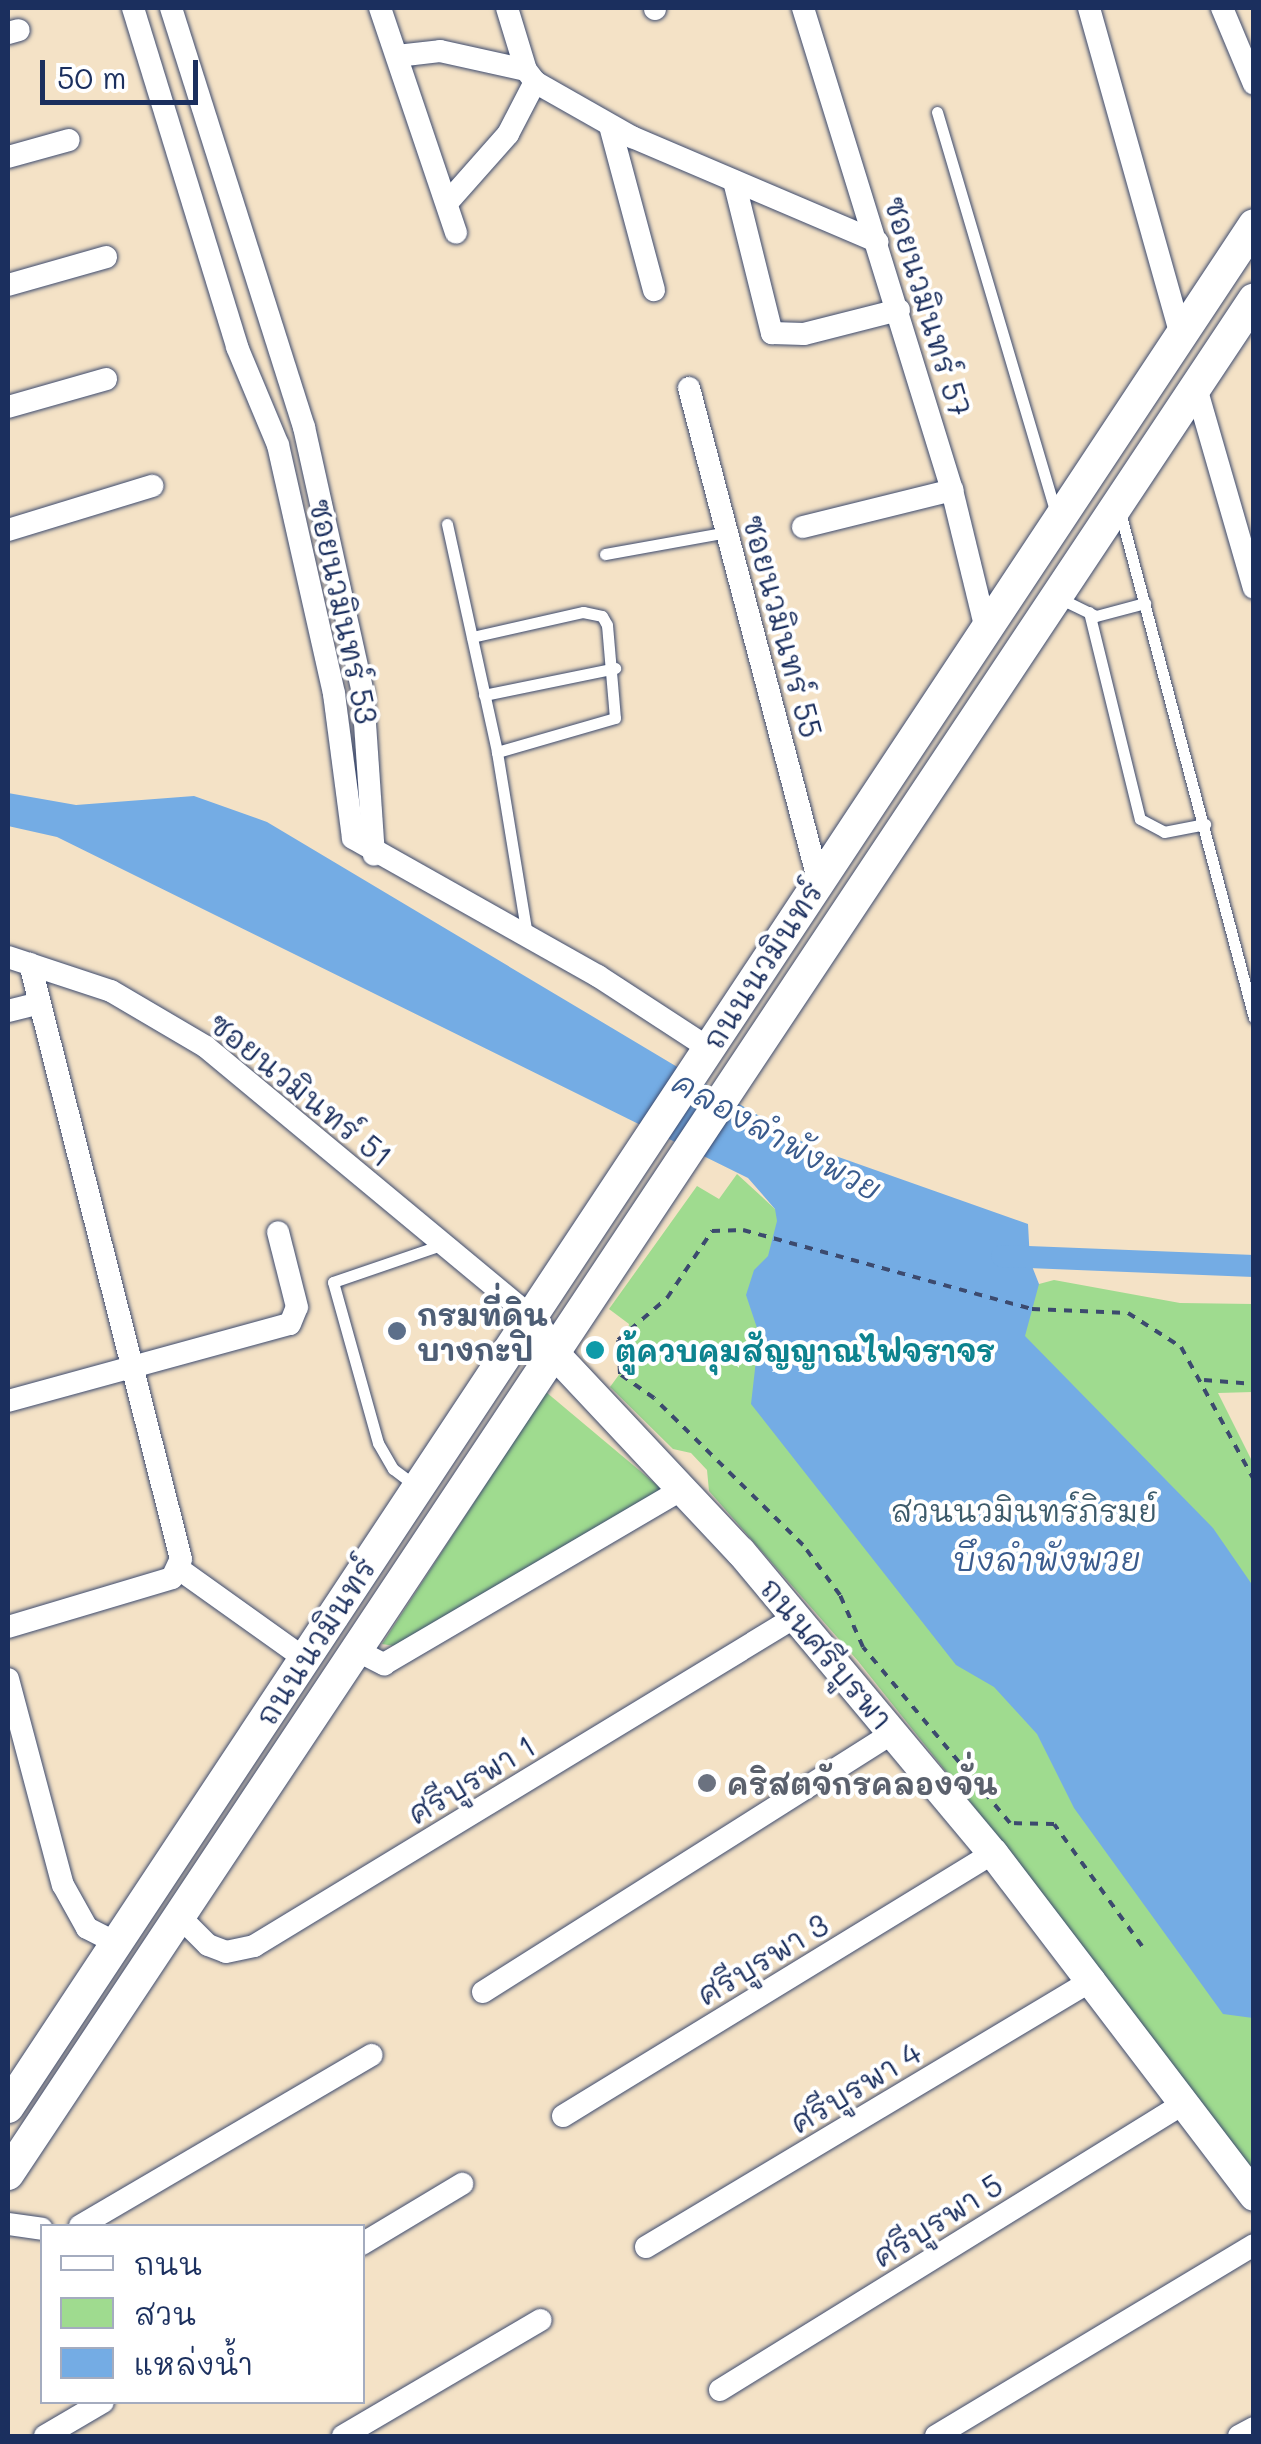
<!DOCTYPE html>
<html>
<head>
<meta charset="utf-8">
<style>
  body { margin:0 }
  #map { position:relative; width:1261px; height:2444px; overflow:hidden; background:#f4e2c6; font-family:Mali,"Playpen Sans Thai",sans-serif }
  div>[style] { position:absolute }
  [style*='--x'] { left:calc(var(--x)*1px); top:calc(var(--y)*1px); width:calc(var(--w)*1px); rotate:calc(var(--a)*1deg) }
  .green>* { inset:0; background:#9fdb8f }
  .water>* { inset:0; background:#74ace4 }
  .canal>* { height:22px; margin:-11px; padding:0 11px; transform-origin:11px; border-radius:11px; background:#74ace4 }
  .path>* { height:4px; margin-top:-2px; transform-origin:0; background:repeating-linear-gradient(90deg,#3c4a6e 0 8px,transparent 0 16px) }
  .roads { filter:drop-shadow(0 0 2px #3c4a6e) drop-shadow(0 0 2px #3c4a6e) }
  .service>* { height:11px; margin:-5.5px; padding:0 5.5px; transform-origin:5.5px; border-radius:5.5px; background:#fff }
  .minor>* { height:22px; margin:-11px; padding:0 11px; transform-origin:11px; border-radius:11px; background:#fff }
  .tertiary>* { height:30px; margin:-15px; padding:0 15px; transform-origin:15px; border-radius:15px; background:#fff }
  .secondary>* { height:32px; margin:-16px; padding:0 16px; transform-origin:16px; border-radius:16px; background:#fff }
  .dots>* { width:28px; height:28px; translate:-50% -50%; box-sizing:border-box; border:5px solid #fff; border-radius:50% }
  span { translate:-50% -50%; white-space:nowrap; text-align:center; line-height:1.15; -webkit-text-stroke:8px #fff; paint-order:stroke }
  .street-label { font-size:30px; color:#1b2f5e }
  .service-label { font-size:30px; color:#4e5e75; font-weight:700 }
  .left { translate:0 -50%; text-align:left }
  .culture-label { font-size:30px; color:#0d838f; font-weight:700 }
  .park-label { font-size:30px; color:#3c5a6a }
  .worship-label { font-size:30px; color:#5b616d; font-weight:700 }
  .water-label { font-size:32px; color:#3a5b8d; font-style:italic }
  .frame { position:absolute; inset:0; border:10px solid #1b2f5e; pointer-events:none }
  .legend { position:absolute; left:40px; top:2224px; width:325px; height:180px; box-sizing:border-box; background:#fff; border:2px solid #a4acbf; margin:0; padding:12px 18px; list-style:none; font-size:30px; color:#1b2f5e }
  .legend li { display:flex; align-items:center; gap:20px; height:50px }
  .legend b { width:50px; border:2px solid #a4acbf }
  .scale { position:absolute; left:40px; top:60px; width:158px; height:45px; box-sizing:border-box; border:5px solid #1b2f5e; border-top:0; padding-left:12px; font-size:30px; line-height:35px; white-space:nowrap; color:#1b2f5e; -webkit-text-stroke:8px #fff; paint-order:stroke }
</style>
</head>
<body>
<div id="map">
  <div class="green">
    <div style="clip-path:polygon(737px 1174px,775px 1209px,1039px 1284px,1054px 1280px,1180px 1303px,1253px 1304px,1253px 1392px,1218px 1393px,1254px 1465px,1253px 2176px,1030px 1877px,858px 1661px,709px 1491px,707px 1470px,691px 1453px,673px 1449px,610px 1387px,621px 1372px,629px 1324px,609px 1309px,697px 1186px,719px 1199px)"></div>
    <div style="clip-path:polygon(546px 1392px,664px 1491px,401px 1647px,382px 1644px)"></div>
  </div>
  <div class="water">
    <div style="clip-path:polygon(8px 793px,76px 805px,194px 796px,267px 822px,813px 1148px,1028px 1224px,1030px 1261px,1039px 1284px,1025px 1336px,1213px 1528px,1253px 1586px,1253px 2018px,1223px 2014px,1074px 1808px,1037px 1734px,994px 1687px,956px 1665px,751px 1404px,759px 1334px,746px 1295px,754px 1270px,768px 1256px,777px 1221px,775px 1209px,748px 1178px,57px 837px,8px 826px)"></div>
  </div>
  <div class="canal">
    <div style="--x:1002;--y:1256;--w:252;--a:2.3"></div>
  </div>
  <div class="path">
    <div style="--x:1204;--y:1380;--w:50;--a:4.6"></div>
    <div style="--x:1142;--y:1946;--w:150;--a:-125.8"></div>
    <div style="--x:1054;--y:1824;--w:44;--a:-178.7"></div>
    <div style="--x:1010;--y:1823;--w:229;--a:-129.9"></div>
    <div style="--x:863;--y:1647;--w:57;--a:-113.9"></div>
    <div style="--x:840;--y:1595;--w:62;--a:-126.5"></div>
    <div style="--x:803;--y:1545;--w:209;--a:-135.4"></div>
    <div style="--x:654;--y:1398;--w:42;--a:-144.8"></div>
    <div style="--x:620;--y:1374;--w:34;--a:-93"></div>
    <div style="--x:618;--y:1340;--w:65;--a:-40.6"></div>
    <div style="--x:667;--y:1298;--w:81;--a:-56.1"></div>
    <div style="--x:712;--y:1231;--w:31;--a:-2"></div>
    <div style="--x:743;--y:1230;--w:300;--a:15.3"></div>
    <div style="--x:1032;--y:1309;--w:96;--a:2.4"></div>
    <div style="--x:1128;--y:1313;--w:63;--a:32.7"></div>
    <div style="--x:1181;--y:1347;--w:152;--a:61.2"></div>
  </div>
  <div class="roads">
    <div class="service">
      <div style="--x:937;--y:112;--w:418;--a:73.5"></div>
      <div style="--x:1120;--y:512;--w:523;--a:75.17"></div>
      <div style="--x:447;--y:524;--w:233;--a:77.6"></div>
      <div style="--x:497;--y:752;--w:185;--a:80.7"></div>
      <div style="--x:605;--y:554;--w:124;--a:-10.2"></div>
      <div style="--x:1057;--y:597;--w:43;--a:26"></div>
      <div style="--x:1096;--y:616;--w:51;--a:-14.9"></div>
      <div style="--x:1089;--y:612;--w:213;--a:76.2"></div>
      <div style="--x:1140;--y:819;--w:27;--a:28"></div>
      <div style="--x:1164;--y:832;--w:42;--a:-11"></div>
      <div style="--x:472;--y:637;--w:114;--a:-12.7"></div>
      <div style="--x:583;--y:612;--w:19;--a:12"></div>
      <div style="--x:602;--y:616;--w:10;--a:61"></div>
      <div style="--x:607;--y:625;--w:93;--a:85.1"></div>
      <div style="--x:615;--y:718;--w:123;--a:163.9"></div>
      <div style="--x:484;--y:695;--w:134;--a:-11.6"></div>
      <div style="--x:417;--y:1487;--w:30;--a:-143"></div>
      <div style="--x:393;--y:1469;--w:30;--a:-120"></div>
      <div style="--x:378;--y:1443;--w:167;--a:-105.6"></div>
      <div style="--x:333;--y:1282;--w:117;--a:-18.9"></div>
    </div>
    <div class="minor">
      <div style="--x:133;--y:8;--w:355;--a:72.9"></div>
      <div style="--x:237;--y:347;--w:106;--a:67.3"></div>
      <div style="--x:278;--y:445;--w:255;--a:77.3"></div>
      <div style="--x:334;--y:694;--w:145;--a:82.5"></div>
      <div style="--x:353;--y:838;--w:281;--a:29.4"></div>
      <div style="--x:598;--y:976;--w:130;--a:33.1"></div>
      <div style="--x:171;--y:8;--w:440;--a:72.4"></div>
      <div style="--x:304;--y:427;--w:273;--a:77.5"></div>
      <div style="--x:363;--y:694;--w:161;--a:86.1"></div>
      <div style="--x:380;--y:8;--w:237;--a:71.3"></div>
      <div style="--x:507;--y:8;--w:65;--a:73"></div>
      <div style="--x:655;--y:8;--w:1;--a:90"></div>
      <div style="--x:803;--y:8;--w:505;--a:72.82"></div>
      <div style="--x:952;--y:490;--w:139;--a:76.3"></div>
      <div style="--x:1089;--y:8;--w:340;--a:74.3"></div>
      <div style="--x:1222;--y:8;--w:82;--a:67.2"></div>
      <div style="--x:8;--y:33;--w:11;--a:-15"></div>
      <div style="--x:397;--y:56;--w:43;--a:-6.6"></div>
      <div style="--x:440;--y:51;--w:88;--a:12.5"></div>
      <div style="--x:526;--y:70;--w:15;--a:53"></div>
      <div style="--x:535;--y:82;--w:112;--a:29.6"></div>
      <div style="--x:632;--y:137;--w:267;--a:23.1"></div>
      <div style="--x:610;--y:126;--w:170;--a:75"></div>
      <div style="--x:8;--y:157;--w:63;--a:-15.6"></div>
      <div style="--x:734;--y:181;--w:157;--a:76"></div>
      <div style="--x:772;--y:333;--w:32;--a:2"></div>
      <div style="--x:804;--y:334;--w:98;--a:-14.2"></div>
      <div style="--x:447;--y:203;--w:92;--a:-48.5"></div>
      <div style="--x:508;--y:134;--w:59;--a:-62.6"></div>
      <div style="--x:8;--y:285;--w:102;--a:-15.9"></div>
      <div style="--x:1195;--y:384;--w:212;--a:73.9"></div>
      <div style="--x:689;--y:388;--w:508;--a:75.28"></div>
      <div style="--x:8;--y:407;--w:102;--a:-15.9"></div>
      <div style="--x:803;--y:527;--w:154;--a:-13.9"></div>
      <div style="--x:8;--y:530;--w:151;--a:-17"></div>
      <div style="--x:8;--y:957;--w:108;--a:18.3"></div>
      <div style="--x:111;--y:991;--w:110;--a:30.5"></div>
      <div style="--x:206;--y:1047;--w:420;--a:39.7"></div>
      <div style="--x:8;--y:1011;--w:32;--a:-14"></div>
      <div style="--x:8;--y:1401;--w:292;--a:-15.3"></div>
      <div style="--x:290;--y:1324;--w:18;--a:-68"></div>
      <div style="--x:297;--y:1307;--w:77;--a:-104.2"></div>
      <div style="--x:179;--y:1569;--w:153;--a:35.5"></div>
      <div style="--x:8;--y:1627;--w:171;--a:-16.6"></div>
      <div style="--x:172;--y:1578;--w:21;--a:-65"></div>
      <div style="--x:181;--y:1559;--w:614;--a:-104.24"></div>
      <div style="--x:354;--y:1649;--w:34;--a:27"></div>
      <div style="--x:384;--y:1664;--w:348;--a:-30.4"></div>
      <div style="--x:8;--y:1679;--w:213;--a:75.1"></div>
      <div style="--x:63;--y:1885;--w:49;--a:60.8"></div>
      <div style="--x:87;--y:1928;--w:33;--a:27"></div>
      <div style="--x:178;--y:1915;--w:42;--a:45"></div>
      <div style="--x:208;--y:1945;--w:19;--a:21"></div>
      <div style="--x:226;--y:1952;--w:29;--a:-12"></div>
      <div style="--x:254;--y:1946;--w:635;--a:-31.29"></div>
      <div style="--x:483;--y:1992;--w:486;--a:-32.3"></div>
      <div style="--x:563;--y:2116;--w:504;--a:-31.45"></div>
      <div style="--x:8;--y:2224;--w:34;--a:8"></div>
      <div style="--x:80;--y:2226;--w:338;--a:-30.4"></div>
      <div style="--x:362;--y:2244;--w:117;--a:-31"></div>
      <div style="--x:646;--y:2247;--w:522;--a:-30.89"></div>
      <div style="--x:720;--y:2390;--w:548;--a:-31.72"></div>
      <div style="--x:45;--y:2436;--w:67;--a:-30.4"></div>
      <div style="--x:343;--y:2436;--w:229;--a:-30.4"></div>
      <div style="--x:936;--y:2436;--w:371;--a:-31"></div>
      <div style="--x:1239;--y:2436;--w:17;--a:-28"></div>
    </div>
    <div class="tertiary">
      <div style="--x:529;--y:1315;--w:43;--a:57.4"></div>
      <div style="--x:552;--y:1351;--w:276;--a:46.8"></div>
      <div style="--x:741;--y:1552;--w:393;--a:50.1"></div>
      <div style="--x:993;--y:1853;--w:431;--a:52.7"></div>
    </div>
    <div class="secondary">
      <div style="--x:8;--y:2107;--w:2257;--a:-56.49"></div>
      <div style="--x:8;--y:2174;--w:2251;--a:-56.39"></div>
    </div>
  </div>
  <div class="dots">
    <div style="left:397px;top:1331px;background:#5c6f8a"></div>
    <div style="left:595px;top:1350px;background:#0f9aa8"></div>
    <div style="left:707px;top:1783px;background:#6b7280"></div>
  </div>
  <div class="street-label">
    <span style="left:928px;top:306px;rotate:73deg">ซอยนวมินทร์ 57</span>
    <span style="left:344px;top:611px;rotate:78deg">ซอยนวมินทร์ 53</span>
    <span style="left:783px;top:626px;rotate:75deg">ซอยนวมินทร์ 55</span>
    <span style="left:762px;top:965px;rotate:-57deg">ถนนนวมินทร์</span>
    <span style="left:301px;top:1089px;rotate:39deg">ซอยนวมินทร์ 51</span>
    <span style="left:315px;top:1641px;rotate:-57deg">ถนนนวมินทร์</span>
    <span style="left:827px;top:1653px;rotate:50deg">ถนนศรีบูรพา</span>
    <span style="left:471px;top:1779px;rotate:-31deg">ศรีบูรพา 1</span>
    <span style="left:762px;top:1959px;rotate:-31deg">ศรีบูรพา 3</span>
    <span style="left:855px;top:2087px;rotate:-31deg">ศรีบูรพา 4</span>
    <span style="left:937px;top:2220px;rotate:-32deg">ศรีบูรพา 5</span>
  </div>
  <div class="service-label">
    <span class="left" style="left:417px;top:1331px">กรมที่ดิน<br>บางกะปิ</span>
  </div>
  <div class="culture-label">
    <span class="left" style="left:615px;top:1350px">ตู้ควบคุมสัญญาณไฟจราจร</span>
  </div>
  <div class="park-label">
    <span style="left:1024px;top:1510px">สวนนวมินทร์ภิรมย์</span>
  </div>
  <div class="worship-label">
    <span class="left" style="left:727px;top:1783px">คริสตจักรคลองจั่น</span>
  </div>
  <div class="water-label">
    <span style="left:777px;top:1135px;rotate:29deg">คลองลำพังพวย</span>
    <span style="left:1046px;top:1558px">บึงลำพังพวย</span>
  </div>
  <div class="frame"></div>
  <ul class="legend">
  <li><b style="height:12px;background:#fff"></b>ถนน</li>
  <li><b style="height:28px;background:#9fdb8f"></b>สวน</li>
  <li><b style="height:28px;background:#74ace4"></b>แหล่งน้ำ</li>
  </ul>
  <div class="scale">50 m</div>
</div>
</body>
</html>
